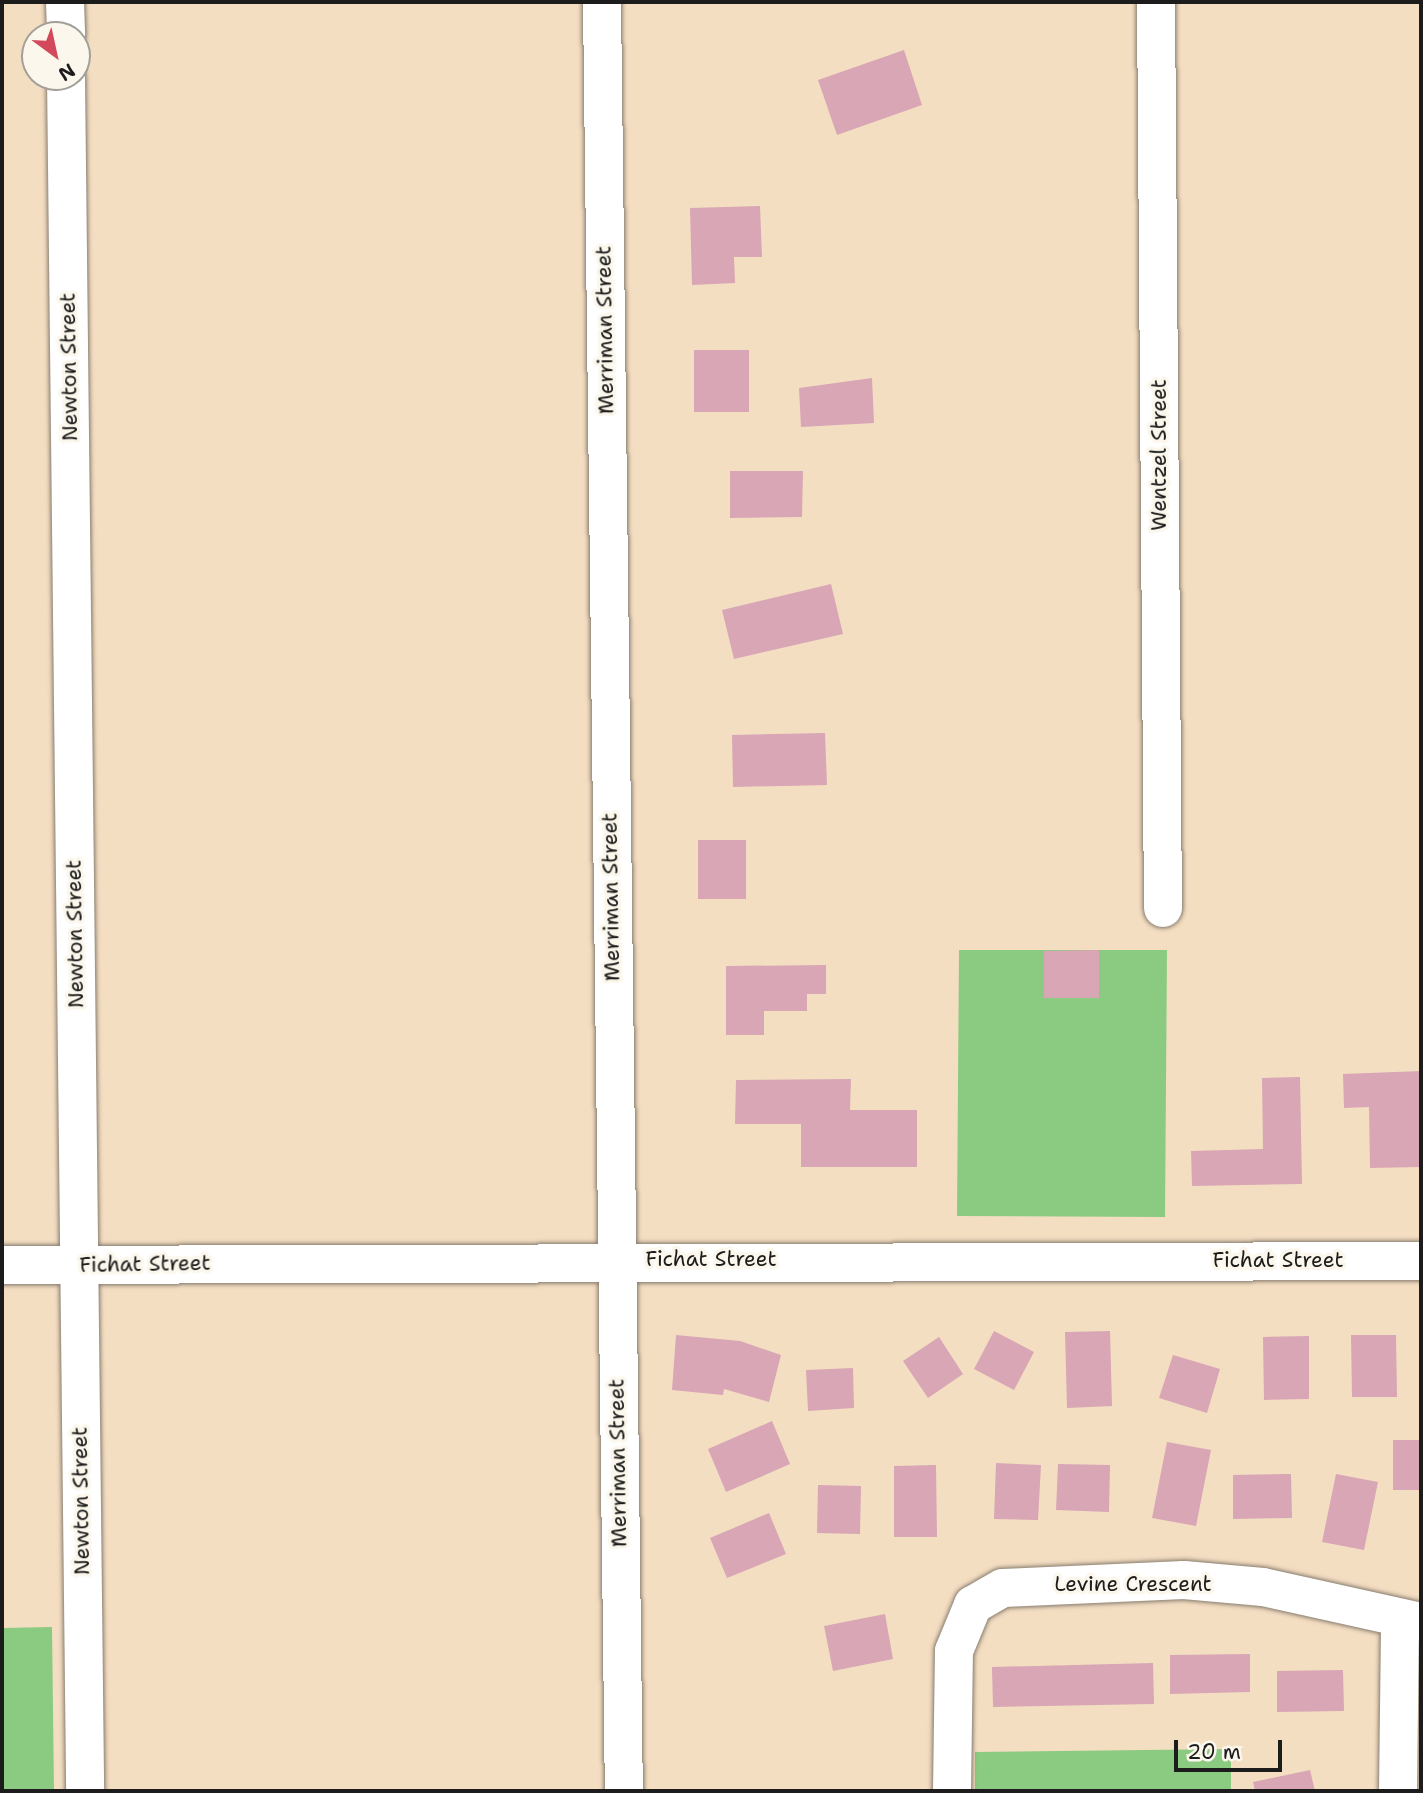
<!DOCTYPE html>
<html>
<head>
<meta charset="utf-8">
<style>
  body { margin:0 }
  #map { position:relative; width:1423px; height:1793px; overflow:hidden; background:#f4dec2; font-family:"Shantell Sans",sans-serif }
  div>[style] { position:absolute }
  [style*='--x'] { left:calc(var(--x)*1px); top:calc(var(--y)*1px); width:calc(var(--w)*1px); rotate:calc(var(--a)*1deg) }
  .green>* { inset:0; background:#8bca81 }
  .building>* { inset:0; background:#d8a6b5 }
  .roads { filter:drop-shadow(0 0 2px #887d6f) drop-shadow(0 0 2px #887d6f) }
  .minor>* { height:38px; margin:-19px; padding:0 19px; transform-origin:19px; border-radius:19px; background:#fff }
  span { translate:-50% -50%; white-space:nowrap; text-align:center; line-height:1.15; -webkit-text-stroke:7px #fbf7ec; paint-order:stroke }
  .street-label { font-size:21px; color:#1c1c1c }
  .frame { position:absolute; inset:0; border:4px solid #1c1c1c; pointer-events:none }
  .north { position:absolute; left:21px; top:21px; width:70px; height:70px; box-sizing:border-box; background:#fbf7ec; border:2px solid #a29f99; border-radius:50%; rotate:147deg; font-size:19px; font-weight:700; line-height:28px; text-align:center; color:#1c1c1c }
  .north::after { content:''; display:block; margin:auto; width:24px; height:32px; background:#d1495b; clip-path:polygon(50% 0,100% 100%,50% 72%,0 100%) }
  .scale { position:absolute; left:1174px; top:1740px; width:108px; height:32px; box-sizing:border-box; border:4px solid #1c1c1c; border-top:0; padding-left:9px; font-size:21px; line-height:24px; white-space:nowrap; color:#1c1c1c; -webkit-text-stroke:5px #fbf7ec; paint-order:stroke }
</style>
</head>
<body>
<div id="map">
  <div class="green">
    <div style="clip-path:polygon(959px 950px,1167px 950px,1165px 1217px,957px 1216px)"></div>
    <div style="clip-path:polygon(52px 1627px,54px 1791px,2px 1791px,2px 1628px)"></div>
    <div style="clip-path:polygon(1231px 1749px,1231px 1791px,975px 1791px,975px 1752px)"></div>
  </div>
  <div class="building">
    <div style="clip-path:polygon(904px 50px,922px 105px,837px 135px,818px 80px)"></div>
    <div style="clip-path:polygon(760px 206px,762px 257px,734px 257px,735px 283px,692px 285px,690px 208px)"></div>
    <div style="clip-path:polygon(694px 350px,749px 350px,749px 412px,694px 412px)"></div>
    <div style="clip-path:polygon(872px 378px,874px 423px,801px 427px,799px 388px)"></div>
    <div style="clip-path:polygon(730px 471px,803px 471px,802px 517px,730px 518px)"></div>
    <div style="clip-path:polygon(831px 584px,843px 634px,734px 659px,722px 610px)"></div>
    <div style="clip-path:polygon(825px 733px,827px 785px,733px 787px,732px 735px)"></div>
    <div style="clip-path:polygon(698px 840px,746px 840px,746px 899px,698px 899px)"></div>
    <div style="clip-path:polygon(1099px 950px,1099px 998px,1044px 998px,1044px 951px)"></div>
    <div style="clip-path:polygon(826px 965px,826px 994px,807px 994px,807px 1011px,764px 1011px,764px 1035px,726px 1035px,726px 966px)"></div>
    <div style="clip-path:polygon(1421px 1071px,1421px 1167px,1370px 1168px,1369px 1107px,1344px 1108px,1343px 1074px)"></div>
    <div style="clip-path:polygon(1300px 1077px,1302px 1184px,1192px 1186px,1191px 1151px,1263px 1149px,1262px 1078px)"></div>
    <div style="clip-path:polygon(851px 1079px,850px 1110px,917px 1110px,917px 1167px,801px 1167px,801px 1124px,735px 1124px,736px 1080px)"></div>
    <div style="clip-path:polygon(994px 1331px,1034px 1352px,1014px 1390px,974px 1369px)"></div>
    <div style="clip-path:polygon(1110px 1331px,1112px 1406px,1067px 1408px,1065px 1332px)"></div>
    <div style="clip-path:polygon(676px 1335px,740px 1341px,781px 1355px,769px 1402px,724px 1389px,723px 1395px,672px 1390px)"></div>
    <div style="clip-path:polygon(1351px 1335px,1396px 1335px,1397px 1397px,1352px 1397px)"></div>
    <div style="clip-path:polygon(1309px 1336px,1309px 1399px,1264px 1400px,1263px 1337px)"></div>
    <div style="clip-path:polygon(939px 1337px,963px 1374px,928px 1398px,903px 1361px)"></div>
    <div style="clip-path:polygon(1173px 1355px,1220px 1369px,1207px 1413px,1159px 1398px)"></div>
    <div style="clip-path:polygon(853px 1368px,854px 1408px,808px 1411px,806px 1370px)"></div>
    <div style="clip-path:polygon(772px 1421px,790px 1464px,726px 1492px,708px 1449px)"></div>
    <div style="clip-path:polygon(1393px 1440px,1421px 1440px,1421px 1490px,1393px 1490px)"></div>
    <div style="clip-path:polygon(1167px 1442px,1211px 1450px,1196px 1526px,1152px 1518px)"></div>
    <div style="clip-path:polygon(996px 1463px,1041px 1465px,1038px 1520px,994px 1519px)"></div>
    <div style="clip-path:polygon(1058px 1464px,1110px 1465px,1109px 1512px,1056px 1510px)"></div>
    <div style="clip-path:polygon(936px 1465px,937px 1537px,894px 1537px,894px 1466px)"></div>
    <div style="clip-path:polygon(1291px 1474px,1292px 1518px,1233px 1519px,1233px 1475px)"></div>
    <div style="clip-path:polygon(1336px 1474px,1378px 1482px,1364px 1550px,1322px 1542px)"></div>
    <div style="clip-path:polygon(818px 1485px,861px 1486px,860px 1534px,817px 1533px)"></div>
    <div style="clip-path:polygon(769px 1513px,786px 1554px,727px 1578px,710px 1538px)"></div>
    <div style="clip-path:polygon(885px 1614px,893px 1659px,833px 1671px,824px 1626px)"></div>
    <div style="clip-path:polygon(1250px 1654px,1250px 1692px,1170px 1694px,1170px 1655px)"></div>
    <div style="clip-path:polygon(1153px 1663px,1154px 1704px,993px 1707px,992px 1667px)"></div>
    <div style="clip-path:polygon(1343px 1670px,1344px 1711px,1277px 1712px,1277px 1671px)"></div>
    <div style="clip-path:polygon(1310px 1770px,1315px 1791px,1255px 1791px,1253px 1782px)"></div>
  </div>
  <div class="roads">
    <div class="minor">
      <div style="--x:65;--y:2;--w:33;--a:88"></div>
      <div style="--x:602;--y:2;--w:1789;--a:89.3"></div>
      <div style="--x:1156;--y:2;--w:906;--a:89.56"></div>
      <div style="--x:66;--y:77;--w:1714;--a:89.36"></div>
      <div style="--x:2;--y:1265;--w:1419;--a:-0.16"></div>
      <div style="--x:952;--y:1791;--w:140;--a:-89.2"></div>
      <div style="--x:954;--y:1651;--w:50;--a:-67.6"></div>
      <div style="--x:973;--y:1605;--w:34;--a:-30"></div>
      <div style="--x:1003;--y:1588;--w:181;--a:-2.5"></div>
      <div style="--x:1184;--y:1580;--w:79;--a:5.1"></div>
      <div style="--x:1263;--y:1587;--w:162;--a:12.5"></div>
      <div style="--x:1398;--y:1791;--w:173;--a:-89.3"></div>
    </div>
  </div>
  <div class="street-label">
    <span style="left:605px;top:330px;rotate:-91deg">Merriman Street</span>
    <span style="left:69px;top:367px;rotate:-91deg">Newton Street</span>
    <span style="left:1159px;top:455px;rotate:-90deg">Wentzel Street</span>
    <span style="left:611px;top:897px;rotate:-91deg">Merriman Street</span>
    <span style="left:75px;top:934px;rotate:-91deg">Newton Street</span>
    <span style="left:711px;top:1259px">Fichat Street</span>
    <span style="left:1278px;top:1260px">Fichat Street</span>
    <span style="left:145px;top:1264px;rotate:-1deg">Fichat Street</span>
    <span style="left:618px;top:1463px;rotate:-91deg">Merriman Street</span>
    <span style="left:81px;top:1501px;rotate:-91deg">Newton Street</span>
    <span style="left:1133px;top:1584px">Levine Crescent</span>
  </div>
  <div class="frame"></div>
  <div class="north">N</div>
  <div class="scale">20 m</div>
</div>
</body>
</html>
